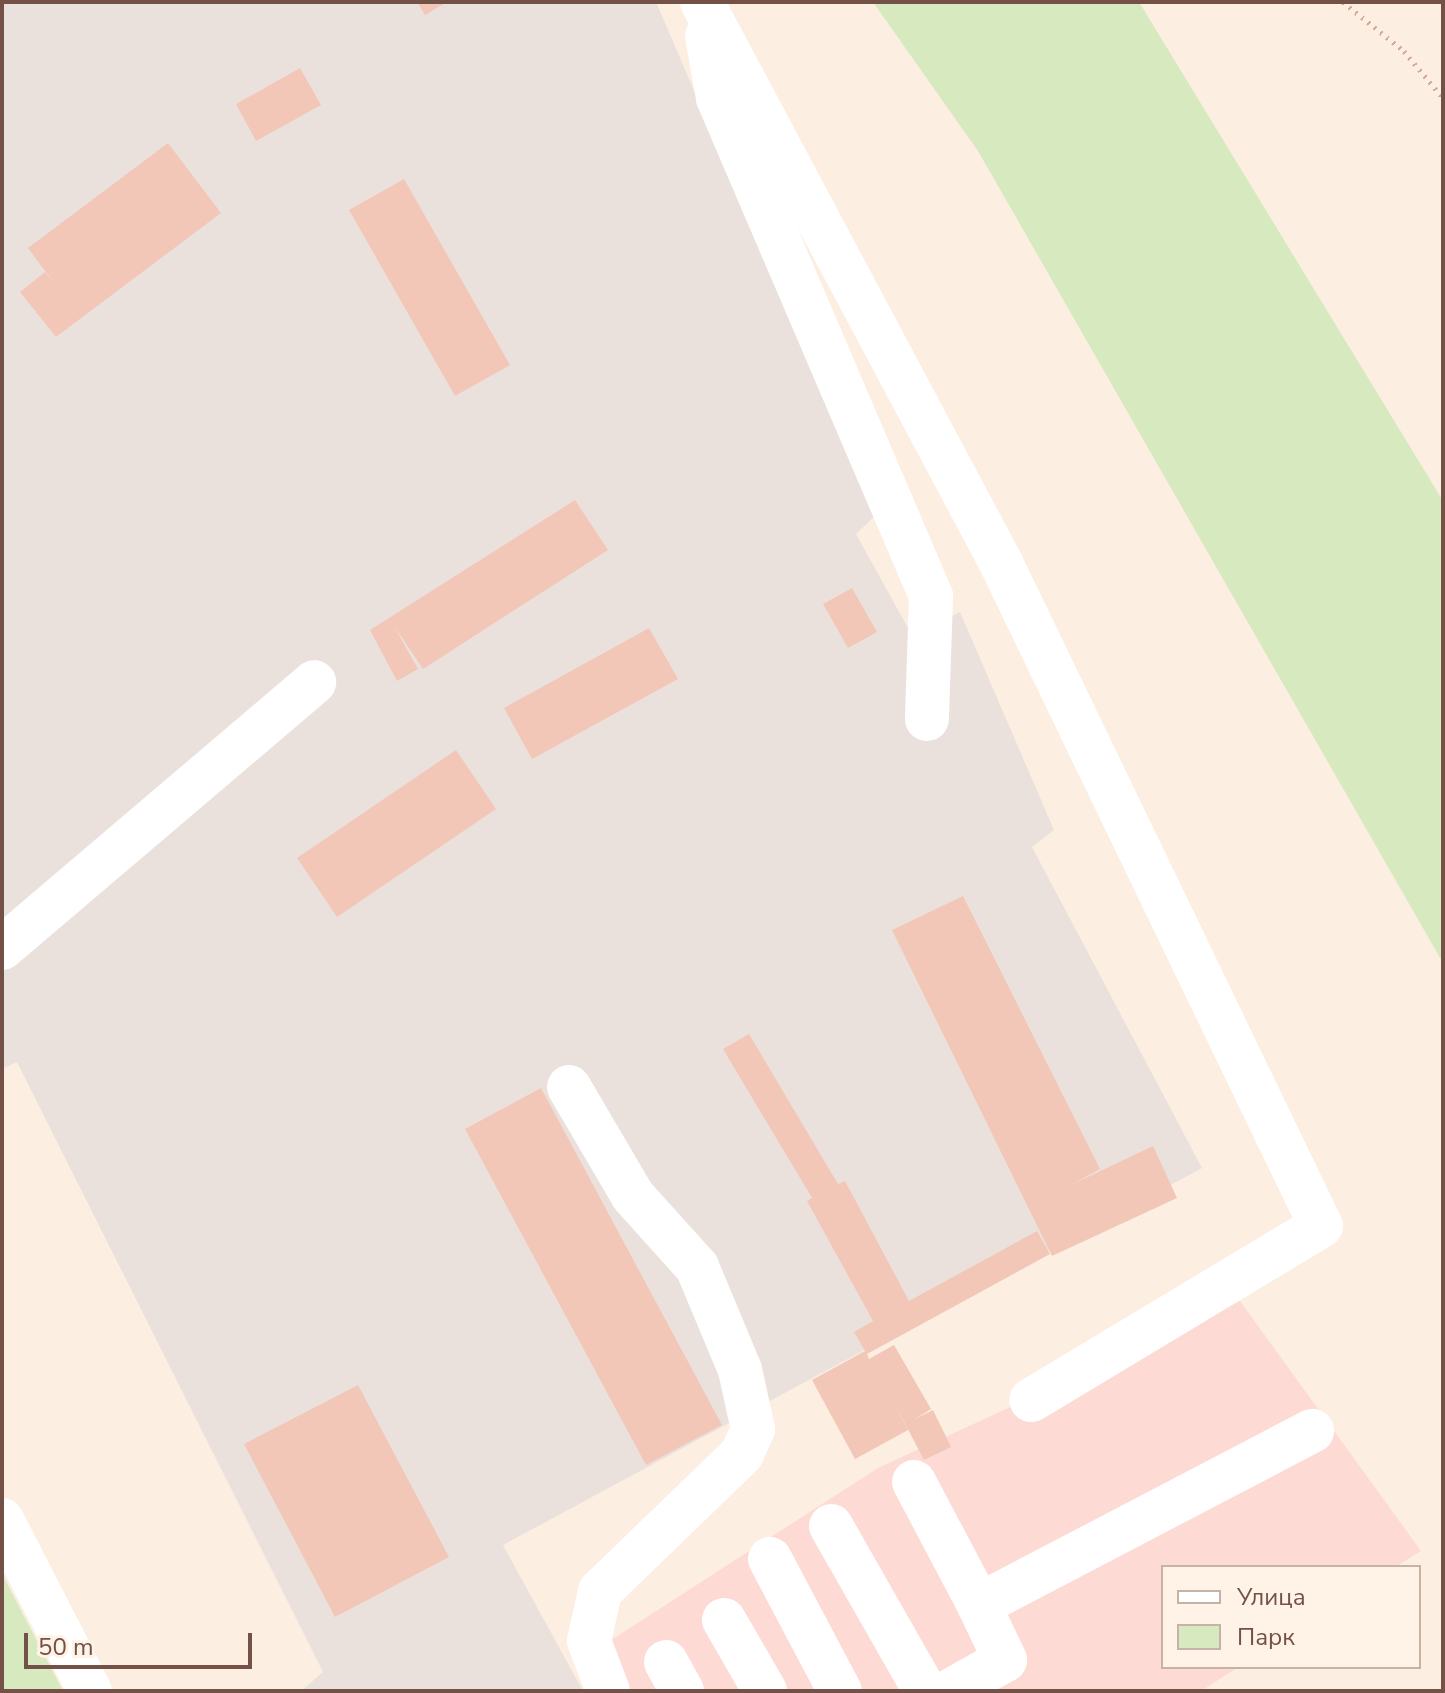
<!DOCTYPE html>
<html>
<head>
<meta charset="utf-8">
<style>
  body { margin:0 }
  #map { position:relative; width:1445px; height:1693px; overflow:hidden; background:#fceee0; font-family:"Nunito Sans",sans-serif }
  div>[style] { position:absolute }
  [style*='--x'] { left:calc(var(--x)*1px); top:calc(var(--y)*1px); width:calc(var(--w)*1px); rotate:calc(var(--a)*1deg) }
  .commercial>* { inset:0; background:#fddad3 }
  .industrial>* { inset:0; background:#ebe1dc }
  .green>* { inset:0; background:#d6e9bf }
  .building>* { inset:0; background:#f2c7b7 }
  .path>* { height:5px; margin-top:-2.5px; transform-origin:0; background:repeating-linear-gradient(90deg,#d6aa9b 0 2px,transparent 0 8px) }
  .minor>* { height:44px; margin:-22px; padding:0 22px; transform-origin:22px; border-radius:22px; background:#fff }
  span { translate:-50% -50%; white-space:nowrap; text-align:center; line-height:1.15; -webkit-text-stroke:6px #fff2e6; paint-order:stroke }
  .frame { position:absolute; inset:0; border:4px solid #735147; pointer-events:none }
  .legend { position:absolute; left:1161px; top:1565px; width:260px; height:104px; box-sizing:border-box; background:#fff2e6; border:2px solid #c7b2a6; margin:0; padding:10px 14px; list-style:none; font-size:24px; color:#735147 }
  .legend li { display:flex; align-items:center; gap:16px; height:40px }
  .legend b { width:40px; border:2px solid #c7b2a6 }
  .scale { position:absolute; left:24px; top:1633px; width:228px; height:36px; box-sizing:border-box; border:4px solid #735147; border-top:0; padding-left:10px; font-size:24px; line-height:28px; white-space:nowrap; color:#735147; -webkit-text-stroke:6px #fff2e6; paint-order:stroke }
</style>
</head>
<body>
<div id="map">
  <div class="commercial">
    <div style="clip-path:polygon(1240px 1301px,1421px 1551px,1395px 1567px,1163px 1567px,1163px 1667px,1238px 1667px,1201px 1691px,628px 1691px,602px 1646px,878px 1468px)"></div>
  </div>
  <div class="industrial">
    <div style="clip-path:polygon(2px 2px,656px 2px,876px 515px,856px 534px,913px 637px,960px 612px,1054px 830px,1032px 847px,1202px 1168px,503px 1545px,583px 1691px,301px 1691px,323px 1672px,17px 1062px,2px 1069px)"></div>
  </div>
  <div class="green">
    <div style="clip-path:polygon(873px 2px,1139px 2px,1443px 501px,1443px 963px,978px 151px)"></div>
    <div style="clip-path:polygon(2px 1574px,63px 1691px,2px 1691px)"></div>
  </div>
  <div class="building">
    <div style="clip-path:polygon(417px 2px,447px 2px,425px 15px)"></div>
    <div style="clip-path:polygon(300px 68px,321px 105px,256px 141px,236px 104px)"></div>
    <div style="clip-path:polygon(168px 143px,221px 213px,56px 337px,20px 292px,45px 272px,54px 283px,28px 248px)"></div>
    <div style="clip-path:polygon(404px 179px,510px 365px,455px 396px,349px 210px)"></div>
    <div style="clip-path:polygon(575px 500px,608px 550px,423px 669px,394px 626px,418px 669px,397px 681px,370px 630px)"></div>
    <div style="clip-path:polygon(852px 588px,877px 632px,848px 648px,823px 604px)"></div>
    <div style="clip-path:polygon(649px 628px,678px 679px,532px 759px,504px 708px)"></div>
    <div style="clip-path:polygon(456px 750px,496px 809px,337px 917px,297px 858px)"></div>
    <div style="clip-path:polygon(963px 896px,1100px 1169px,1073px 1184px,1153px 1146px,1177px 1198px,1052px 1256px,892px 930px)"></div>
    <div style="clip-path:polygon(749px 1034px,838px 1184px,845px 1181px,909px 1301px,1037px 1231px,1050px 1254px,867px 1354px,869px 1359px,894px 1345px,931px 1409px,915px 1419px,933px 1410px,951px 1447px,924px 1460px,889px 1393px,908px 1430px,855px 1459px,812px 1380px,865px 1351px,854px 1332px,873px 1321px,807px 1201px,812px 1198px,723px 1049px)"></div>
    <div style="clip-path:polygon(541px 1088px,722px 1425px,646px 1465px,465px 1129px)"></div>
    <div style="clip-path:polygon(358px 1385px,449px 1557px,335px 1617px,244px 1444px)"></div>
  </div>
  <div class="path">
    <div style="--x:1343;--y:2;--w:78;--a:38.8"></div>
    <div style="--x:1404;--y:51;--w:61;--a:50.3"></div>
  </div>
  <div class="minor">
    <div style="--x:702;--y:2;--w:636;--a:61.94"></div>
    <div style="--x:1001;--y:563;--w:736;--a:64.24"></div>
    <div style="--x:1321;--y:1226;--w:338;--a:149"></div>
    <div style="--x:707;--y:36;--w:63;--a:79.9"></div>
    <div style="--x:718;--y:98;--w:542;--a:66.84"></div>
    <div style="--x:931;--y:596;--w:123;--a:91.9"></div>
    <div style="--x:2;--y:948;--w:410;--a:-40.4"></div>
    <div style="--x:569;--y:1087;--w:126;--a:59.6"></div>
    <div style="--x:633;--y:1196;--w:96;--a:48"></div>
    <div style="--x:697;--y:1267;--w:112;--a:67.3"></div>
    <div style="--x:740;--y:1370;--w:60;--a:77.6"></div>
    <div style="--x:753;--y:1429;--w:27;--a:114"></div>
    <div style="--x:742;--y:1454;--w:197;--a:136"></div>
    <div style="--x:600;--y:1591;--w:51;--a:102.4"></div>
    <div style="--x:589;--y:1641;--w:53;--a:69.2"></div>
    <div style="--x:914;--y:1482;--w:139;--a:62.1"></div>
    <div style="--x:2;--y:1520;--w:192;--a:62.8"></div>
    <div style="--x:831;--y:1526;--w:190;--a:60.3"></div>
    <div style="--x:770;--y:1559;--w:149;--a:62.1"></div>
    <div style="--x:724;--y:1620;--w:82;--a:60"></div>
    <div style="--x:666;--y:1662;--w:33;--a:61"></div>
    <div style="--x:950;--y:1691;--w:63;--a:-29.4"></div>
    <div style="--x:1005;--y:1660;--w:61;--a:-115.3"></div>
    <div style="--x:979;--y:1605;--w:376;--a:-27.6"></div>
  </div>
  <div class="frame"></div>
  <ul class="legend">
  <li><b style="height:10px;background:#fff"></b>Улица</li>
  <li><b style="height:22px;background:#d6e9bf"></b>Парк</li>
  </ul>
  <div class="scale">50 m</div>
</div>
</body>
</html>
